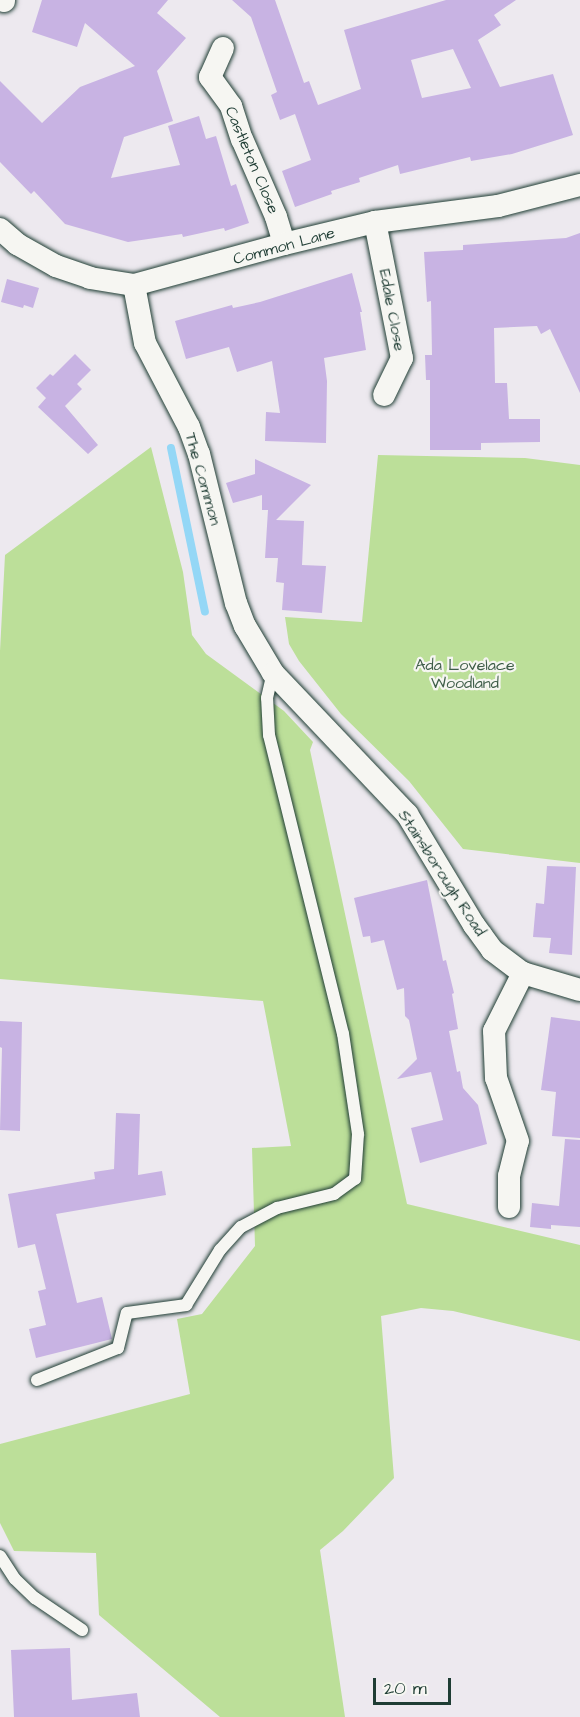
<!DOCTYPE html>
<html>
<head>
<meta charset="utf-8">
<style>
  body { margin:0 }
  #map { position:relative; width:580px; height:1717px; overflow:hidden; background:#ede9ef; font-family:"Architects Daughter",sans-serif }
  div>[style] { position:absolute }
  [style*='--x'] { left:calc(var(--x)*1px); top:calc(var(--y)*1px); width:calc(var(--w)*1px); rotate:calc(var(--a)*1deg) }
  .green>* { inset:0; background:#bcdf99 }
  .stream>* { height:8px; margin:-4px; padding:0 4px; transform-origin:4px; border-radius:4px; background:#94d7f6 }
  .building>* { inset:0; background:#c8b3e3 }
  .roads { filter:drop-shadow(0 0 2px #1f3d34) drop-shadow(0 0 2px #1f3d34) }
  .service>* { height:12px; margin:-6px; padding:0 6px; transform-origin:6px; border-radius:6px; background:#f6f6f2 }
  .minor>* { height:22px; margin:-11px; padding:0 11px; transform-origin:11px; border-radius:11px; background:#f6f6f2 }
  span { translate:-50% -50%; white-space:nowrap; text-align:center; line-height:1.15; -webkit-text-stroke:4.5px #f6f6f2; paint-order:stroke }
  .street-label { font-size:16px; color:#1f3d34 }
  .park-label { font-size:16px; color:#3e5d48 }
  .scale { position:absolute; left:373px; top:1678px; width:78px; height:27px; box-sizing:border-box; border:3px solid #1f3d34; border-top:0; padding-left:8px; font-size:18px; line-height:21px; white-space:nowrap; color:#1f3d34; -webkit-text-stroke:4px #f6f6f2; paint-order:stroke }
</style>
</head>
<body>
<div id="map">
  <div class="green">
    <div style="clip-path:polygon(151px 447px,183px 572px,192px 635px,206px 654px,284px 711px,313px 742px,310px 750px,407px 1204px,580px 1245px,580px 1341px,453px 1311px,421px 1308px,381px 1316px,394px 1478px,343px 1531px,320px 1550px,345px 1717px,220px 1717px,99px 1615px,96px 1553px,14px 1551px,0 1523px,0 1444px,190px 1394px,177px 1319px,202px 1314px,255px 1246px,252px 1148px,291px 1146px,263px 1001px,0 979px,0 651px,5px 555px)"></div>
    <div style="clip-path:polygon(378px 455px,525px 458px,580px 465px,580px 863px,463px 849px,409px 781px,341px 714px,299px 661px,289px 644px,285px 617px,362px 622px)"></div>
  </div>
  <div class="stream">
    <div style="--x:171;--y:448;--w:167;--a:78.3"></div>
  </div>
  <div class="building">
    <div style="clip-path:polygon(42px 0,168px 0,157px 13px,186px 38px,157px 71px,173px 121px,124px 137px,111px 178px,180px 165px,168px 126px,199px 116px,206px 139px,216px 136px,231px 186px,236px 184px,249px 223px,225px 231px,224px 228px,183px 237px,182px 234px,128px 242px,65px 224px,34px 191px,31px 194px,0 162px,0 81px,42px 123px,80px 87px,135px 66px,85px 23px,77px 47px,32px 32px)"></div>
    <div style="clip-path:polygon(evenodd,232px 0,275px 0,304px 83px,309px 81px,318px 105px,361px 89px,344px 30px,446px 0,516px 0,494px 15px,501px 25px,478px 40px,500px 87px,553px 74px,573px 135px,512px 154px,471px 161px,470px 157px,400px 174px,398px 165px,359px 178px,360px 182px,331px 191px,332px 194px,295px 207px,282px 171px,311px 160px,295px 114px,280px 120px,271px 95px,277px 92px,251px 17px,232px 0,453px 49px,471px 88px,422px 98px,411px 60px,453px 49px)"></div>
    <div style="clip-path:polygon(580px 233px,580px 393px,550px 329px,541px 334px,537px 326px,494px 328px,495px 383px,507px 383px,509px 419px,540px 419px,540px 442px,481px 443px,481px 450px,430px 450px,430px 380px,426px 380px,425px 355px,432px 355px,431px 301px,427px 302px,424px 252px,463px 250px,463px 245px,566px 238px)"></div>
    <div style="clip-path:polygon(352px 273px,362px 312px,360px 312px,366px 350px,324px 358px,327px 381px,326px 443px,265px 441px,266px 412px,280px 413px,272px 361px,237px 372px,229px 347px,186px 359px,175px 321px,232px 305px,233px 308px,260px 302px)"></div>
    <div style="clip-path:polygon(7px 279px,39px 288px,33px 308px,24px 305px,23px 308px,1px 302px)"></div>
    <div style="clip-path:polygon(75px 354px,91px 370px,77px 384px,82px 389px,65px 406px,98px 445px,88px 454px,38px 407px,46px 398px,36px 388px,50px 374px,53px 376px)"></div>
    <div style="clip-path:polygon(255px 459px,311px 485px,276px 520px,304px 521px,302px 565px,326px 566px,322px 613px,282px 610px,284px 583px,276px 582px,278px 558px,265px 558px,268px 510px,262px 510px,262px 495px,233px 503px,226px 483px,255px 474px)"></div>
    <div style="clip-path:polygon(547px 866px,576px 867px,572px 955px,549px 953px,551px 938px,533px 937px,536px 903px,544px 904px)"></div>
    <div style="clip-path:polygon(427px 880px,443px 961px,446px 960px,454px 993px,452px 994px,458px 1029px,449px 1031px,457px 1072px,460px 1071px,463px 1088px,478px 1105px,487px 1144px,420px 1163px,411px 1128px,443px 1120px,431px 1072px,397px 1079px,417px 1059px,409px 1020px,405px 1016px,404px 988px,397px 990px,384px 940px,371px 943px,370px 936px,363px 937px,354px 898px)"></div>
    <div style="clip-path:polygon(551px 1017px,580px 1021px,580px 1138px,552px 1136px,556px 1092px,541px 1090px)"></div>
    <div style="clip-path:polygon(0 1021px,22px 1022px,20px 1131px,0 1130px,2px 1048px,0 1047px)"></div>
    <div style="clip-path:polygon(116px 1113px,140px 1114px,138px 1175px,162px 1171px,166px 1195px,56px 1214px,77px 1303px,102px 1297px,112px 1339px,36px 1358px,29px 1329px,46px 1325px,38px 1291px,46px 1289px,35px 1244px,18px 1248px,8px 1194px,95px 1179px,94px 1172px,114px 1169px)"></div>
    <div style="clip-path:polygon(565px 1139px,580px 1140px,580px 1227px,551px 1225px,551px 1229px,530px 1227px,532px 1203px,559px 1206px)"></div>
    <div style="clip-path:polygon(70px 1648px,72px 1700px,137px 1693px,140px 1717px,14px 1717px,11px 1650px)"></div>
  </div>
  <div class="roads">
    <div class="service">
      <div style="--x:37;--y:1380;--w:87;--a:-21.6"></div>
      <div style="--x:118;--y:1348;--w:36;--a:-76"></div>
      <div style="--x:127;--y:1313;--w:60;--a:-7.7"></div>
      <div style="--x:186;--y:1305;--w:65;--a:-58.3"></div>
      <div style="--x:220;--y:1250;--w:31;--a:-48"></div>
      <div style="--x:241;--y:1227;--w:41;--a:-27.8"></div>
      <div style="--x:277;--y:1208;--w:59;--a:-13.8"></div>
      <div style="--x:334;--y:1194;--w:26;--a:-36"></div>
      <div style="--x:355;--y:1179;--w:45;--a:-86.2"></div>
      <div style="--x:358;--y:1134;--w:101;--a:-98.5"></div>
      <div style="--x:343;--y:1034;--w:308;--a:-103.9"></div>
      <div style="--x:269;--y:735;--w:37;--a:-93"></div>
      <div style="--x:267;--y:698;--w:26;--a:-77"></div>
      <div style="--x:0;--y:1556;--w:27;--a:57"></div>
      <div style="--x:15;--y:1579;--w:28;--a:44"></div>
      <div style="--x:35;--y:1598;--w:57;--a:34.2"></div>
    </div>
    <div class="minor">
      <div style="--x:4;--y:1;--w:1;--a:-90"></div>
      <div style="--x:223;--y:48;--w:32;--a:114"></div>
      <div style="--x:210;--y:77;--w:36;--a:54"></div>
      <div style="--x:231;--y:106;--w:35;--a:72"></div>
      <div style="--x:242;--y:139;--w:85;--a:66.4"></div>
      <div style="--x:276;--y:217;--w:28;--a:73"></div>
      <div style="--x:375;--y:222;--w:139;--a:78.8"></div>
      <div style="--x:402;--y:358;--w:41;--a:115.9"></div>
      <div style="--x:0;--y:229;--w:23;--a:41"></div>
      <div style="--x:17;--y:244;--w:45;--a:29.4"></div>
      <div style="--x:56;--y:266;--w:36;--a:19"></div>
      <div style="--x:90;--y:278;--w:45;--a:9"></div>
      <div style="--x:134;--y:285;--w:156;--a:-15.3"></div>
      <div style="--x:284;--y:244;--w:94;--a:-13.6"></div>
      <div style="--x:375;--y:222;--w:124;--a:-7.4"></div>
      <div style="--x:498;--y:206;--w:85;--a:-14.4"></div>
      <div style="--x:134;--y:285;--w:59;--a:79.3"></div>
      <div style="--x:145;--y:343;--w:95;--a:62.4"></div>
      <div style="--x:189;--y:427;--w:29;--a:70"></div>
      <div style="--x:199;--y:454;--w:154;--a:76.1"></div>
      <div style="--x:236;--y:603;--w:25;--a:69"></div>
      <div style="--x:245;--y:626;--w:55;--a:59.2"></div>
      <div style="--x:273;--y:673;--w:195;--a:46.5"></div>
      <div style="--x:407;--y:814;--w:130;--a:58.9"></div>
      <div style="--x:474;--y:925;--w:31;--a:54"></div>
      <div style="--x:492;--y:950;--w:39;--a:37"></div>
      <div style="--x:523;--y:973;--w:59;--a:16.6"></div>
      <div style="--x:509;--y:1207;--w:31;--a:-90"></div>
      <div style="--x:509;--y:1176;--w:36;--a:-76"></div>
      <div style="--x:518;--y:1141;--w:67;--a:-109.2"></div>
      <div style="--x:496;--y:1078;--w:47;--a:-92.4"></div>
      <div style="--x:494;--y:1031;--w:65;--a:-63.4"></div>
    </div>
  </div>
  <div class="street-label">
    <span style="left:252px;top:160px;rotate:67deg">Castleton Close</span>
    <span style="left:284px;top:246px;rotate:-15deg">Common Lane</span>
    <span style="left:392px;top:310px;rotate:79deg">Edale Close</span>
    <span style="left:203px;top:479px;rotate:74deg">The Common</span>
    <span style="left:442px;top:873px;rotate:57deg">Stainsborough Road</span>
  </div>
  <div class="park-label">
    <span style="left:465px;top:674px">Ada Lovelace<br>Woodland</span>
  </div>
  <div class="scale">20 m</div>
</div>
</body>
</html>
